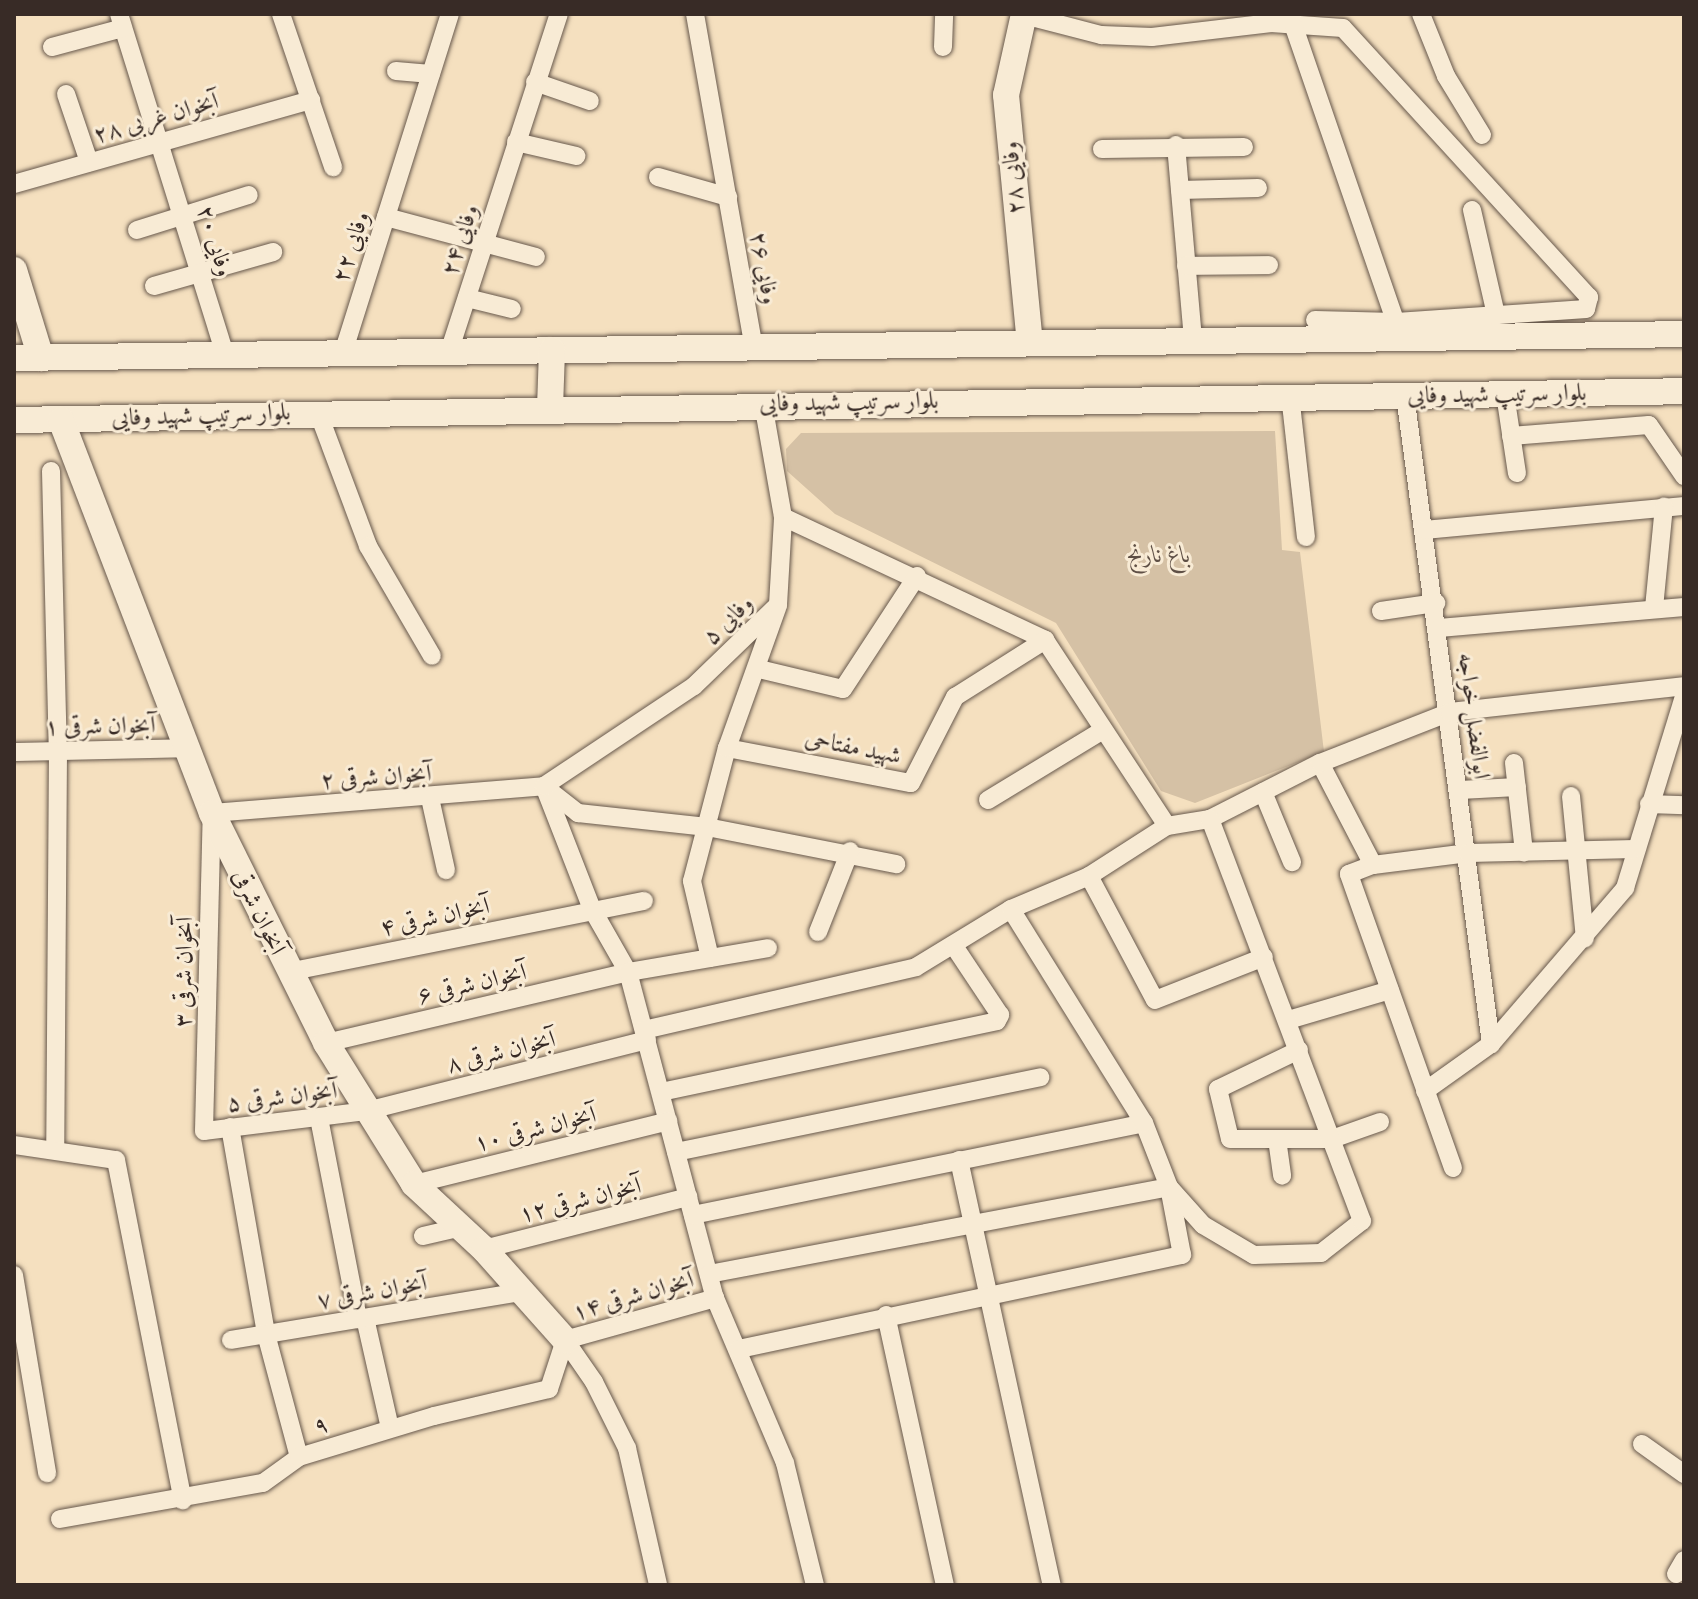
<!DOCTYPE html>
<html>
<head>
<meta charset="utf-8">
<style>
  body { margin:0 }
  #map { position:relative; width:1698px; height:1599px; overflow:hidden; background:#f5e0bf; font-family:"IM FELL Great Primer",Amiri,serif }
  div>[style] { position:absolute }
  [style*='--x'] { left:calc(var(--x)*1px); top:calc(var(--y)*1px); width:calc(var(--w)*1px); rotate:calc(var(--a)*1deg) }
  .green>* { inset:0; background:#d5c1a5 }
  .roads { filter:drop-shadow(0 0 2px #67584c) drop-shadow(0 0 2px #67584c) }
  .street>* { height:18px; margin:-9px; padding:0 9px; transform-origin:9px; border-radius:9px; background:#f8ebd5 }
  .secondary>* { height:26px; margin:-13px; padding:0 13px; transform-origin:13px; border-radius:13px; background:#f8ebd5 }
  span { translate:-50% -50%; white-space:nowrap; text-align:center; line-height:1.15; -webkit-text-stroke:6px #f8ebd5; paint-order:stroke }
  .street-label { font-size:24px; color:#382b26 }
  .park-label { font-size:24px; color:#5f5046; font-style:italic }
  .frame { position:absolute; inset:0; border:16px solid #382b26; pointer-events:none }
</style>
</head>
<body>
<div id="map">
  <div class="green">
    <div style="clip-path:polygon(1275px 431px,1282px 550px,1300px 552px,1324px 752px,1195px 803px,1161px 791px,1056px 623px,835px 514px,787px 471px,786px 449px,801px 433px)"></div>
  </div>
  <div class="roads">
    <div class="street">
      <div style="--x:119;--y:14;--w:357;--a:72.7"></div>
      <div style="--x:281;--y:14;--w:162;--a:71.2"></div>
      <div style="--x:695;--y:14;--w:339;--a:80"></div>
      <div style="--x:1421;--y:14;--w:67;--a:68"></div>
      <div style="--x:1446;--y:76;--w:69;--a:58.6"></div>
      <div style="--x:1024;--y:15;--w:80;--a:14.6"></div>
      <div style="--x:1101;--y:35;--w:51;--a:2.2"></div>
      <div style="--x:1152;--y:37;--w:120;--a:-6.7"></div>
      <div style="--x:1271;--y:23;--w:72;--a:4"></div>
      <div style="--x:1343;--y:28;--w:365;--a:47.6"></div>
      <div style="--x:1589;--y:297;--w:12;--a:104"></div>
      <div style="--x:1586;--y:309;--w:190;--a:176.1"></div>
      <div style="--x:1396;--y:322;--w:81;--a:-178.6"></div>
      <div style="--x:1294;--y:27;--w:323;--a:71"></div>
      <div style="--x:52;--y:47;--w:73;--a:-15"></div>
      <div style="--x:943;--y:47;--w:33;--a:-88"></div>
      <div style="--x:396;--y:71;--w:35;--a:5"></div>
      <div style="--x:535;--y:82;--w:58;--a:19.1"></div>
      <div style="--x:66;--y:94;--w:72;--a:71.3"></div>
      <div style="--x:516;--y:142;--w:62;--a:13.1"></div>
      <div style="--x:1176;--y:145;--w:197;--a:85"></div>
      <div style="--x:1102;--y:149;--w:142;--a:-0.8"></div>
      <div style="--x:658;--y:177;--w:73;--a:15.9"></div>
      <div style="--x:14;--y:184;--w:309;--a:-15.8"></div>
      <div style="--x:1180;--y:190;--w:78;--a:-1.5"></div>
      <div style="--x:1472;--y:210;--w:108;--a:77.1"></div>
      <div style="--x:386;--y:217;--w:155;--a:14.9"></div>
      <div style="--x:137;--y:230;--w:117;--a:-17.4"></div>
      <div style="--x:1186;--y:266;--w:83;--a:-0.7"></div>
      <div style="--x:154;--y:286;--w:124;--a:-15.9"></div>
      <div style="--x:467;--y:298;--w:46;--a:13.7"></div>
      <div style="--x:449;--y:352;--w:355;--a:-72"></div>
      <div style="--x:343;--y:353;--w:355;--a:-72.5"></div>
      <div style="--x:1505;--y:394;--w:80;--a:81.4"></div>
      <div style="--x:1290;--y:395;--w:143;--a:83.6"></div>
      <div style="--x:1405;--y:395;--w:655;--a:82.45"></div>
      <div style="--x:318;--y:412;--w:143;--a:69.5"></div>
      <div style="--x:368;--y:546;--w:127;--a:59.8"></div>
      <div style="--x:1511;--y:436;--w:138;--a:-4.6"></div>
      <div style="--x:1649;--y:425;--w:62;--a:55.5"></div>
      <div style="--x:51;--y:471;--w:280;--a:88.6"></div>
      <div style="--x:58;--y:751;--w:399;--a:90.4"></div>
      <div style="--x:783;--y:517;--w:289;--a:25.1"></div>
      <div style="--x:1045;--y:640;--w:222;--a:56.7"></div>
      <div style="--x:1425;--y:530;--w:260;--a:-5.3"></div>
      <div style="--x:1654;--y:608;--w:102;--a:-84.4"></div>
      <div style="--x:1381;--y:611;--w:56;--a:-8.3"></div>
      <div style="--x:1439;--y:628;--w:246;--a:-4.9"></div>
      <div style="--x:759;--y:669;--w:86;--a:13.4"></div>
      <div style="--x:843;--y:689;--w:135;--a:-56.8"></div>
      <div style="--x:727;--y:748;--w:187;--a:10.8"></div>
      <div style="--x:911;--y:783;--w:97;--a:-62.9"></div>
      <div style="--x:955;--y:697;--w:107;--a:-32.3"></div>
      <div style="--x:14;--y:752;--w:172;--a:-1.3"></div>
      <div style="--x:1320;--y:763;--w:115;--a:62.5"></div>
      <div style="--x:1514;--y:763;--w:90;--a:83.6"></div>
      <div style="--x:544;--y:786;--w:132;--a:68.7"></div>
      <div style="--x:592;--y:909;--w:73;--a:60.3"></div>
      <div style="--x:628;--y:972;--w:337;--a:75.1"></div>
      <div style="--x:715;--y:1298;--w:179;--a:67"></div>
      <div style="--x:785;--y:1463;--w:126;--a:76.2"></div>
      <div style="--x:546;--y:788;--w:41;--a:38"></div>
      <div style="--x:578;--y:813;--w:130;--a:6.2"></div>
      <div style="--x:707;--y:827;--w:193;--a:11.1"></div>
      <div style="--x:1460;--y:790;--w:57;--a:-3"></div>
      <div style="--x:1263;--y:792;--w:76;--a:67.5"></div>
      <div style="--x:1571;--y:796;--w:143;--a:84.4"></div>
      <div style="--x:430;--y:798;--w:74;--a:77.5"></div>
      <div style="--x:988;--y:800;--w:135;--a:-31.3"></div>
      <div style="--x:1649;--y:804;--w:35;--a:2"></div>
      <div style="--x:1089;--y:876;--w:140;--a:62"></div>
      <div style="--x:1155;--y:1000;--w:117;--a:-21.5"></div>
      <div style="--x:818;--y:932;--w:87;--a:-68.4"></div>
      <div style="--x:710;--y:958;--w:79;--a:-103.2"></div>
      <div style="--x:692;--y:881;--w:138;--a:-75.3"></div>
      <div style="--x:727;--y:748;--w:149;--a:-70.3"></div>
      <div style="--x:288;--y:972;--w:363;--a:-11.3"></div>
      <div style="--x:1288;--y:1020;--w:106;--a:-16.4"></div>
      <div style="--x:644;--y:1030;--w:279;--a:-13"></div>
      <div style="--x:916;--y:967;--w:111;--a:-31.4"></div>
      <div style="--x:1011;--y:909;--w:85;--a:-22.9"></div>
      <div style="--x:1089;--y:876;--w:93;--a:-32.7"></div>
      <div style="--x:1167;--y:826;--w:44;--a:-9.2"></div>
      <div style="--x:1210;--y:819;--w:123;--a:-27"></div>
      <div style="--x:1320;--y:763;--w:140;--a:-21.4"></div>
      <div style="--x:1450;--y:712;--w:235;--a:-6.3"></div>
      <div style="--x:647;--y:1040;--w:289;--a:165.8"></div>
      <div style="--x:367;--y:1111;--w:164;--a:173"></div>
      <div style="--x:204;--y:1131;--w:318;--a:-88.6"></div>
      <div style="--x:212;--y:813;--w:333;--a:-4.6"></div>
      <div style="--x:544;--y:786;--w:180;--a:-33.7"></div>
      <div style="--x:694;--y:686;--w:117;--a:-44"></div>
      <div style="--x:778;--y:605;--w:88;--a:-86.7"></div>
      <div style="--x:783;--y:517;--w:115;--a:-100"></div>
      <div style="--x:326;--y:1043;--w:310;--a:-13.2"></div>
      <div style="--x:628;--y:972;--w:142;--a:-9.7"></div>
      <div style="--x:1299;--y:1050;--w:90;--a:154.3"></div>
      <div style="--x:1218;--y:1089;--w:51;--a:76.5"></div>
      <div style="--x:1230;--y:1139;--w:102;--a:0"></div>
      <div style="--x:1332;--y:1139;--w:51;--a:-19.5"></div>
      <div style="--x:1425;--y:1091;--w:81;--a:-35.5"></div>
      <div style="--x:1491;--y:1044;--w:206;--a:-49.3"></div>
      <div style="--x:1625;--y:888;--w:201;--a:-72.9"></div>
      <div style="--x:661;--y:1092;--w:343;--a:-11.9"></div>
      <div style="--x:997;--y:1021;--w:7;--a:-63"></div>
      <div style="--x:1000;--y:1015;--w:83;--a:-123.7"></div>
      <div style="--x:319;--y:1118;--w:205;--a:79"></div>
      <div style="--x:230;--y:1127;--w:210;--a:80.1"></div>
      <div style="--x:266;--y:1334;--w:127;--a:75"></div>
      <div style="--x:1277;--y:1139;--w:37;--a:82"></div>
      <div style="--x:14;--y:1145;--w:103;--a:8.4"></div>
      <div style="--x:116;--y:1160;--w:347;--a:78.9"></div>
      <div style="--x:676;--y:1152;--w:372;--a:-11.6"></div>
      <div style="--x:959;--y:1160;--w:435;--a:77.7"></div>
      <div style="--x:1453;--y:1168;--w:312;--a:-109.5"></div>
      <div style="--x:1349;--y:874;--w:26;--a:-21"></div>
      <div style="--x:1373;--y:865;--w:96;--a:-7.2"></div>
      <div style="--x:1468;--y:853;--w:168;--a:-1.4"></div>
      <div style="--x:414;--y:1184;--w:262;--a:-13.9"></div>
      <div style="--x:693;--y:1215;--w:460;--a:-11.5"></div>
      <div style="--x:423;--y:1236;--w:40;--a:-13"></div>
      <div style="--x:484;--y:1249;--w:211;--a:-14.3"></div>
      <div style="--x:709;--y:1274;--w:468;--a:-10.7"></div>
      <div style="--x:1169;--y:1187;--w:51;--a:48.2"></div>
      <div style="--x:1203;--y:1225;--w:59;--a:30.5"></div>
      <div style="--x:1254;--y:1255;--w:67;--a:-1.7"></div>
      <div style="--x:1321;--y:1253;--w:52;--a:-38"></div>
      <div style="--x:1362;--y:1221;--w:430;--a:-110.7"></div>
      <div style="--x:14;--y:1275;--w:201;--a:80.5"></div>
      <div style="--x:886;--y:1315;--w:276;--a:77.7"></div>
      <div style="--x:365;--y:1318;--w:113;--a:77.2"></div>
      <div style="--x:231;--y:1340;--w:293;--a:-9.4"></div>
      <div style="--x:565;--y:1340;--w:51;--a:55.4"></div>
      <div style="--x:594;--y:1382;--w:74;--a:63.4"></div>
      <div style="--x:627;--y:1448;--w:140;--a:77.2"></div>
      <div style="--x:565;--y:1340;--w:156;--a:-15.6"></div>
      <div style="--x:739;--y:1349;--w:453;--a:-12"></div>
      <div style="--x:1182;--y:1255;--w:69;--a:-100.8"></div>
      <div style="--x:1169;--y:1187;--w:69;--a:-111.3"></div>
      <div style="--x:1144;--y:1123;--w:252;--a:-121.9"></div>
      <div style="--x:1642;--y:1444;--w:52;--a:35.5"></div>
      <div style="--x:60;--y:1519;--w:206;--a:-10.1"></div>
      <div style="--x:263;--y:1483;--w:44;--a:-35.8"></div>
      <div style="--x:299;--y:1457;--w:141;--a:-16.9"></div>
      <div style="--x:434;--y:1416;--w:118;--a:-13.2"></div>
      <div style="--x:549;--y:1389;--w:52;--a:-71.9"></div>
      <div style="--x:1676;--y:1574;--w:16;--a:-60"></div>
    </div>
    <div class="secondary">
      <div style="--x:1024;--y:14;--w:83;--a:102.5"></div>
      <div style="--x:1006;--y:95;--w:249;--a:84.5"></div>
      <div style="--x:14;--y:270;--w:92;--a:72.9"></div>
      <div style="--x:14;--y:358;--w:1670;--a:-0.82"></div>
      <div style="--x:550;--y:408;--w:58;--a:-88"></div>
      <div style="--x:14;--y:420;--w:1670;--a:-0.99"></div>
      <div style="--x:61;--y:420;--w:421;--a:69"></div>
      <div style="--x:212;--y:813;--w:257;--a:63.6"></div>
      <div style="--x:326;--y:1043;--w:166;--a:58"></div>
      <div style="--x:414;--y:1184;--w:96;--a:42.9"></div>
      <div style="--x:484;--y:1249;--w:122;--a:48.3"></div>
    </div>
  </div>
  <div class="street-label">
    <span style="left:156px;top:118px;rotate:-16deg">آبخوان غربی ۲۸</span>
    <span style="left:1013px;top:178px;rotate:-95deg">وفایی ۲۸</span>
    <span style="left:460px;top:240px;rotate:-72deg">وفایی ۲۴</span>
    <span style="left:215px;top:241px;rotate:73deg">وفایی ۲۰</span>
    <span style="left:351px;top:247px;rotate:-72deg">وفایی ۲۲</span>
    <span style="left:764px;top:268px;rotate:80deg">وفایی ۲۶</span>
    <span style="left:1497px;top:394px;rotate:-1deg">بلوار سرتیپ شهید وفایی</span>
    <span style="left:849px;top:402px;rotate:-1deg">بلوار سرتیپ شهید وفایی</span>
    <span style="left:201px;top:415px;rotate:-2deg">بلوار سرتیپ شهید وفایی</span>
    <span style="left:728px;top:620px;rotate:-44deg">وفایی ۵</span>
    <span style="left:1474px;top:716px;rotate:83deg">ابوالفضل خواجه</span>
    <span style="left:100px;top:726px;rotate:-1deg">آبخوان شرقی ۱</span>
    <span style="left:853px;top:747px;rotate:11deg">شهید مفتاحی</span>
    <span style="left:376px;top:777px;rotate:-4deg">آبخوان شرقی ۲</span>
    <span style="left:259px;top:912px;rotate:64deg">آبخوان شرقی</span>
    <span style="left:435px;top:917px;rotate:-12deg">آبخوان شرقی ۴</span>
    <span style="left:184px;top:972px;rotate:-89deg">آبخوان شرقی ۳</span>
    <span style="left:472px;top:984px;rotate:-13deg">آبخوان شرقی ۶</span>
    <span style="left:501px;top:1052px;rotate:-14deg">آبخوان شرقی ۸</span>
    <span style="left:282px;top:1097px;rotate:-7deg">آبخوان شرقی ۵</span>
    <span style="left:535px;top:1129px;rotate:-14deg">آبخوان شرقی ۱۰</span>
    <span style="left:580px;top:1200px;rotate:-14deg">آبخوان شرقی ۱۲</span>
    <span style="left:372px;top:1292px;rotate:-10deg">آبخوان شرقی ۷</span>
    <span style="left:633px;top:1296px;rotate:-16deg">آبخوان شرقی ۱۴</span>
    <span style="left:321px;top:1425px;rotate:-18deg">۹</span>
  </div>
  <div class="park-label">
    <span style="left:1159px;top:555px">باغ نارنج</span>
  </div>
  <div class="frame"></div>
</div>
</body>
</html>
